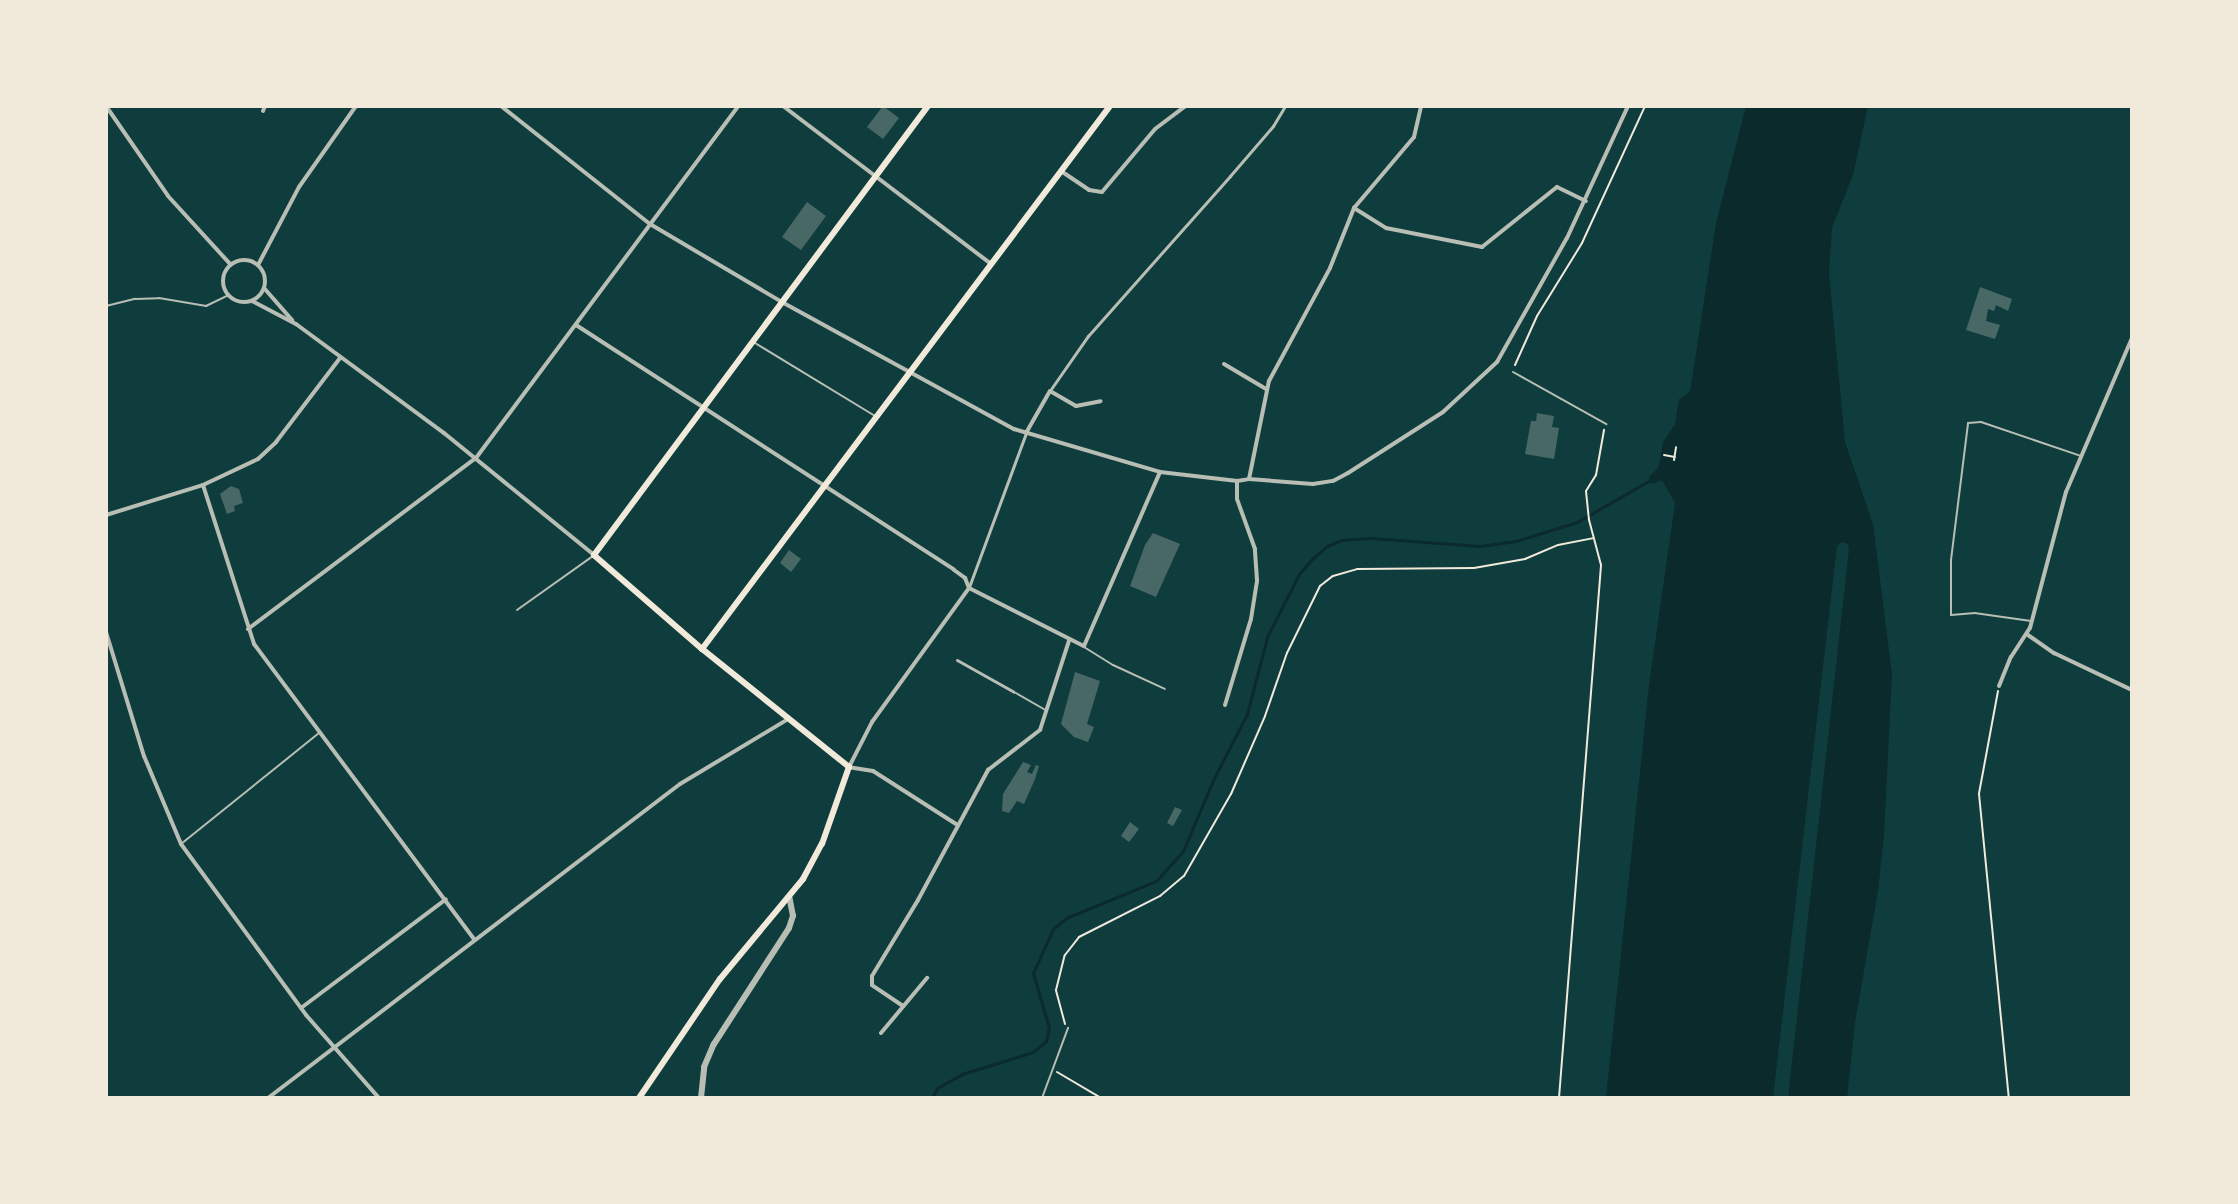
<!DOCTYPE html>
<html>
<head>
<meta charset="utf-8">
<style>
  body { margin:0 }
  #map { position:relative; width:2238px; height:1204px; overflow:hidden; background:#0f3d3e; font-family:Barlow,sans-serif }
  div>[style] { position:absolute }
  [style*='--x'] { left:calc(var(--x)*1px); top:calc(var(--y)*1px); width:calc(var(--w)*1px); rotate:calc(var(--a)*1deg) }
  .water>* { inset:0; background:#0a2a2b }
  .stream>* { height:3px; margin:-1.5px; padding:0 1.5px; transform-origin:1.5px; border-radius:1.5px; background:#0a2a2b }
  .building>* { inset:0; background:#486865 }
  .path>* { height:2px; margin:-1px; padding:0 1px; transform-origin:1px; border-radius:1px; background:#f1e9da }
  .service>* { height:2px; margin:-1px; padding:0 1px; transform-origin:1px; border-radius:1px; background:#b8beb3 }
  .pedestrian>* { height:3px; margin:-1.5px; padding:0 1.5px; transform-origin:1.5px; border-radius:1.5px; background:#b8beb3 }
  .minor>* { height:4px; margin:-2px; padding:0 2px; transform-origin:2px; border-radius:2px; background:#b8beb3 }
  .minor>.ring { margin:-2px; padding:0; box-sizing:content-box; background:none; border:4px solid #b8beb3; border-radius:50% }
  .tertiary>* { height:6px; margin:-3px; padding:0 3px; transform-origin:3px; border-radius:3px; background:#b8beb3 }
  .secondary>* { height:6px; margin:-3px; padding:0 3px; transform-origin:3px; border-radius:3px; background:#f1e9da }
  span { translate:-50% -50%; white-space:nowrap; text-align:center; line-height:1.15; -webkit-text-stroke:7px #f1e9da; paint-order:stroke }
  .frame { position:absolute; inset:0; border:108px solid #f1e9da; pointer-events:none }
</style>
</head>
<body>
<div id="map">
  <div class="water">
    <div style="clip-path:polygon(1746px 106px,1868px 106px,1853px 175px,1832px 228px,1829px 273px,1845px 442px,1873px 524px,1892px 674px,1884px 836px,1878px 891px,1855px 1023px,1847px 1098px,1788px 1098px,1849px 549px,1848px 544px,1842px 542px,1837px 546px,1773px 1098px,1606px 1098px,1649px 685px,1675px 503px,1662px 480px,1652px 484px,1649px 477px,1659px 467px,1663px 442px,1675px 424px,1679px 399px,1690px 392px,1716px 223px)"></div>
  </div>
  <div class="stream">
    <div style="--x:932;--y:1098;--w:11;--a:-63"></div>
    <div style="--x:937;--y:1088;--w:29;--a:-29"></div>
    <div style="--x:962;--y:1074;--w:74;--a:-17.2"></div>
    <div style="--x:1033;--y:1052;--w:17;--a:-40"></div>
    <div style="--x:1046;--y:1041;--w:13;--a:-77"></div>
    <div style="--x:1049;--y:1028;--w:57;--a:-106.2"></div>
    <div style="--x:1033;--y:973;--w:48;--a:-65.6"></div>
    <div style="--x:1053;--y:929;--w:17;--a:-40"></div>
    <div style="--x:1066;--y:918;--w:97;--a:-22.3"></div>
    <div style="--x:1156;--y:881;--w:40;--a:-48"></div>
    <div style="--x:1183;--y:851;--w:79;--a:-67"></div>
    <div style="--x:1214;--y:778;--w:72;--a:-62.7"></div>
    <div style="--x:1247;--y:714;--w:80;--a:-75.4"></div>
    <div style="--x:1267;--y:637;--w:71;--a:-63.1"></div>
    <div style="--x:1299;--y:574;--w:20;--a:-49"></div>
    <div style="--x:1312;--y:559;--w:20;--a:-41"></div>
    <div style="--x:1327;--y:546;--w:16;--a:-22"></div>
    <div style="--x:1342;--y:540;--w:29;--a:-4"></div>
    <div style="--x:1371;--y:538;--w:109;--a:4.2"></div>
    <div style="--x:1480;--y:546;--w:36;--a:-8"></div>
    <div style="--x:1516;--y:541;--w:64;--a:-17.3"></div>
    <div style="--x:1577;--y:522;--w:86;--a:-29.8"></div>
  </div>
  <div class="building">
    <div style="clip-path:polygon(883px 106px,899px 118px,883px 139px,867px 127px)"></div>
    <div style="clip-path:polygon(807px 202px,826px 216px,801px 250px,782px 237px)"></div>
    <div style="clip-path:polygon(1980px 287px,2012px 299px,2008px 311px,1996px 305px,1994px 311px,1988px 309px,1986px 321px,2000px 325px,1995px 339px,1966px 330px)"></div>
    <div style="clip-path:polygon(1537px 413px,1554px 416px,1552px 427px,1559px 428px,1554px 459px,1525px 454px,1531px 421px,1536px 421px)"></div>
    <div style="clip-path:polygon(231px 486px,239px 489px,243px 503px,234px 506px,235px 511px,227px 514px,220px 494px)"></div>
    <div style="clip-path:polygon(1153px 533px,1180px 544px,1156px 597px,1130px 586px,1145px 545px)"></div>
    <div style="clip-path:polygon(789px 550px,801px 559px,791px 572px,780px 563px)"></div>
    <div style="clip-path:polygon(1075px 672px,1100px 681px,1087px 724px,1094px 727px,1088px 742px,1074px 737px,1061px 724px)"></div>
    <div style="clip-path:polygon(1023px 762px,1031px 765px,1027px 772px,1032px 774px,1036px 765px,1039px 766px,1035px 779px,1024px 804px,1017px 801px,1009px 813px,1002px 811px,1003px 794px)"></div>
    <div style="clip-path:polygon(1175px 807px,1182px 810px,1173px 826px,1167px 823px)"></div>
    <div style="clip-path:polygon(1130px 822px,1139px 829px,1129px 842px,1121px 836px)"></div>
  </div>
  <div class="path">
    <div style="--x:1515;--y:365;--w:54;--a:-65.8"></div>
    <div style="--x:1537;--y:316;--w:86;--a:-58.3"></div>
    <div style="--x:1582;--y:243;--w:151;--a:-65.3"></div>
    <div style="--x:1664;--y:455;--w:11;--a:10"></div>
    <div style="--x:1674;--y:460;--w:13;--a:-81"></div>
    <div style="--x:1998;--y:691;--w:105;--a:100.5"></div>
    <div style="--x:1979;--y:794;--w:305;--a:84.4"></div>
    <div style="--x:1065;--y:1024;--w:35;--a:-105"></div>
    <div style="--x:1056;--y:990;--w:36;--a:-76"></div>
    <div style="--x:1065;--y:955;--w:23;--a:-52"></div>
    <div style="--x:1079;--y:937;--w:91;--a:-26.8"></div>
    <div style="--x:1160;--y:896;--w:31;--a:-40"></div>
    <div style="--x:1184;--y:876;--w:95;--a:-60.2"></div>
    <div style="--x:1231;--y:794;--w:85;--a:-66.4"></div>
    <div style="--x:1265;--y:716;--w:67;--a:-70.8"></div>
    <div style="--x:1287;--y:653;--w:75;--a:-63.8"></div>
    <div style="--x:1320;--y:586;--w:16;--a:-38"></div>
    <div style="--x:1333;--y:576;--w:25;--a:-16"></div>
    <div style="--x:1357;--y:569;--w:117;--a:-0.5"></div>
    <div style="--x:1474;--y:568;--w:52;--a:-10"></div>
    <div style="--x:1525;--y:559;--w:36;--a:-23"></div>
    <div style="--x:1558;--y:545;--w:36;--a:-11"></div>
    <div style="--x:1057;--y:1072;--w:51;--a:30.6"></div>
    <div style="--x:1559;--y:1098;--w:535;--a:-85.49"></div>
    <div style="--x:1601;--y:565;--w:47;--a:-104.9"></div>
    <div style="--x:1589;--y:520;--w:29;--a:-96"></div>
    <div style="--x:1586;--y:491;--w:19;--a:-58"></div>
    <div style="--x:1596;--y:475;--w:46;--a:-79.9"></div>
  </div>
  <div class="service">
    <div style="--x:106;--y:306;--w:30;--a:-14"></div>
    <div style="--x:135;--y:299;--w:24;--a:-2"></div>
    <div style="--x:159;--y:298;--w:48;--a:9.7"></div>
    <div style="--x:206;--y:306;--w:25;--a:-26"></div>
    <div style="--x:755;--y:343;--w:140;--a:31.3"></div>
    <div style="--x:1513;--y:372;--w:107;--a:29.2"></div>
    <div style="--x:517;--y:610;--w:93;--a:-35.4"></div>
    <div style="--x:2031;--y:621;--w:57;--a:-171.9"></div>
    <div style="--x:1975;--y:613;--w:24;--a:175"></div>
    <div style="--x:1951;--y:615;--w:55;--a:-90"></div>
    <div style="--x:1951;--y:560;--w:138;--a:-82.9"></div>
    <div style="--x:1968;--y:423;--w:13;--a:-4"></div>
    <div style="--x:1981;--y:422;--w:106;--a:18.8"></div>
    <div style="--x:1084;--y:647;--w:34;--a:32"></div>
    <div style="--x:1113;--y:665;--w:57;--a:24.8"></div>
    <div style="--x:1016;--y:693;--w:34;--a:30"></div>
    <div style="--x:181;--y:844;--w:177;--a:-38.8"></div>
    <div style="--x:1042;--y:1098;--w:75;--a:-69.6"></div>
  </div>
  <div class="pedestrian">
    <div style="--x:1051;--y:389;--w:65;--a:-55.1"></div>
    <div style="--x:1088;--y:336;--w:214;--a:-48.4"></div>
    <div style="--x:1230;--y:176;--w:66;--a:-49.3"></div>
    <div style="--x:1273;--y:126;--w:23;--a:-59"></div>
    <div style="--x:969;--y:587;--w:164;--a:-69.7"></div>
    <div style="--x:957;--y:660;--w:65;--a:29.3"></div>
  </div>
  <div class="minor">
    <div style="--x:106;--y:106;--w:109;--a:55.4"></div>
    <div style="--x:168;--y:196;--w:93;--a:47.6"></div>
    <div style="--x:501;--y:106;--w:190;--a:38.4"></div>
    <div style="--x:650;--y:224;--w:151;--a:30.6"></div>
    <div style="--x:780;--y:301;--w:267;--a:28.7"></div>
    <div style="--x:1014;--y:429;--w:152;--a:16.4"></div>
    <div style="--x:1160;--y:472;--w:78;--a:6.7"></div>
    <div style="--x:1237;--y:481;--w:12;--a:-9"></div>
    <div style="--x:1249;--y:479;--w:64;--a:4.5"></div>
    <div style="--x:1313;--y:484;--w:20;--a:-9"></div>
    <div style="--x:1333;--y:481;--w:17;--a:-28"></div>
    <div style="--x:1348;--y:473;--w:113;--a:-32.7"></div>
    <div style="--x:1443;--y:412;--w:74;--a:-42.8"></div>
    <div style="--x:1497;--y:362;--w:142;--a:-60.6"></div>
    <div style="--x:1567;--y:238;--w:145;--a:-65.2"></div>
    <div style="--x:783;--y:106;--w:260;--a:37.2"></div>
    <div style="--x:263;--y:111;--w:5;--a:-68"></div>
    <div style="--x:1061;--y:171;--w:34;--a:34"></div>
    <div style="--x:1089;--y:190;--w:13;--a:9"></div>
    <div style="--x:1102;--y:192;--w:82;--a:-49.9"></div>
    <div style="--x:1155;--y:129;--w:38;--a:-37"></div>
    <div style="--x:1354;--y:208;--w:38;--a:32"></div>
    <div style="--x:1386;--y:228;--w:98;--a:11.2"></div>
    <div style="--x:1482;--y:247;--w:96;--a:-38.7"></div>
    <div style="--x:1557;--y:187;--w:32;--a:26"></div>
    <div class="ring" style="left:223px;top:260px;width:38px;height:38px"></div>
    <div style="--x:258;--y:265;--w:88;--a:-62.3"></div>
    <div style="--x:299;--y:187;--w:99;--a:-54.9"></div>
    <div style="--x:264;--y:288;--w:43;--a:48.8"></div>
    <div style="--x:252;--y:301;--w:50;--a:27.6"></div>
    <div style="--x:296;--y:324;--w:184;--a:36.4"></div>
    <div style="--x:444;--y:433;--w:193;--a:39.1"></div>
    <div style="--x:576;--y:325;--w:450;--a:32.9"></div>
    <div style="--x:954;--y:570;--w:14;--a:36"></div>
    <div style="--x:965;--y:578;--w:11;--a:68"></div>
    <div style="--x:1224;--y:364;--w:49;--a:30.8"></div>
    <div style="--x:1026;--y:433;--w:48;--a:-60.3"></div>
    <div style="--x:1050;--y:391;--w:30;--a:30"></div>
    <div style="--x:1076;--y:406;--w:25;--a:-11"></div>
    <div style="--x:1249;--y:479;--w:100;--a:-78.5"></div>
    <div style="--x:1269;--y:381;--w:128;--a:-61.6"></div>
    <div style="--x:1330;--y:268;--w:65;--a:-68.2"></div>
    <div style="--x:1354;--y:208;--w:93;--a:-49.8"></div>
    <div style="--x:1414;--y:137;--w:32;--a:-77"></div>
    <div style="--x:203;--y:485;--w:167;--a:72.2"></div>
    <div style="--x:254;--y:644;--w:368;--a:53.3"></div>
    <div style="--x:106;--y:515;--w:102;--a:-17.2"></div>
    <div style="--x:203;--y:485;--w:61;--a:-25.3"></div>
    <div style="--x:258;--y:459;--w:25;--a:-43"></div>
    <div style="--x:276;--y:442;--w:106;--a:-52.7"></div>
    <div style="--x:969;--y:588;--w:129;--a:26.8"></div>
    <div style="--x:1084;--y:646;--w:190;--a:-66.4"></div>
    <div style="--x:248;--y:629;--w:285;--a:-36.9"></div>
    <div style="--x:476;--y:458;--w:439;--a:-53.3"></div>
    <div style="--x:106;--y:632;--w:130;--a:73"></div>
    <div style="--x:144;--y:756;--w:95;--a:67.2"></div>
    <div style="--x:181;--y:844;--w:212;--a:53.8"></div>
    <div style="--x:306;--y:1015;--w:111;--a:48.7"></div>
    <div style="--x:2028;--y:635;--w:32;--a:35"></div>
    <div style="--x:2054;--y:653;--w:86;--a:25.4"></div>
    <div style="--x:1999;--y:686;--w:31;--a:-68"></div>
    <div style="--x:2011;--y:657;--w:35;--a:-57"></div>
    <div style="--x:2030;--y:628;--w:141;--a:-75.2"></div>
    <div style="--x:2066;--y:492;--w:168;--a:-66.8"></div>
    <div style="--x:1225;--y:705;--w:90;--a:-73.2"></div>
    <div style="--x:1251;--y:619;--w:39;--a:-81"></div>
    <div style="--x:1257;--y:580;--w:31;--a:-94"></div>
    <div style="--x:1255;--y:549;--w:53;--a:-109.8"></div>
    <div style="--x:1237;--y:499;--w:18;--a:-90"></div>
    <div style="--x:956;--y:824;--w:98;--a:-147.4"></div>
    <div style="--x:873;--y:771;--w:24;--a:-171"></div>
    <div style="--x:849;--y:767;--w:51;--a:-62.9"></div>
    <div style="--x:872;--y:722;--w:165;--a:-54.1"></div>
    <div style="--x:903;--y:1006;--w:37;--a:-146"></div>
    <div style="--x:872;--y:985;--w:9;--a:-90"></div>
    <div style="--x:872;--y:976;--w:89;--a:-58.8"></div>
    <div style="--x:918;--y:900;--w:148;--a:-61.7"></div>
    <div style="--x:988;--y:770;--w:66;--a:-37.6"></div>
    <div style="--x:1040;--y:730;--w:94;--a:-72"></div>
    <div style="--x:301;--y:1008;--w:181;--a:-36.9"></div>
    <div style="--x:881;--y:1033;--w:72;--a:-50.1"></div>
    <div style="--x:268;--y:1098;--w:518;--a:-37.31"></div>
    <div style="--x:680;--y:784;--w:126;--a:-31"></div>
  </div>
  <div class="tertiary">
    <div style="--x:701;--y:1098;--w:31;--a:-84"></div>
    <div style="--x:704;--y:1067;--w:25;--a:-67"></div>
    <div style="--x:714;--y:1044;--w:138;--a:-57.1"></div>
    <div style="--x:789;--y:928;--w:13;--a:-72"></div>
    <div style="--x:793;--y:916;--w:20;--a:-101"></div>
  </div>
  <div class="secondary">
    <div style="--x:702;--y:649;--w:679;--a:-53.08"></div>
    <div style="--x:639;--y:1098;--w:144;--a:-55.8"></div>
    <div style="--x:720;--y:979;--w:130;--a:-50.3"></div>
    <div style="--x:803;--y:879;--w:40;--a:-62"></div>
    <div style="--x:822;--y:844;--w:82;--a:-70.7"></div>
    <div style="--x:849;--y:767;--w:189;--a:-141.2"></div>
    <div style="--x:702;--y:649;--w:143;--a:-139"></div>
    <div style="--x:594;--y:555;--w:560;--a:-53.36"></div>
  </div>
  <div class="frame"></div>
</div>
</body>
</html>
